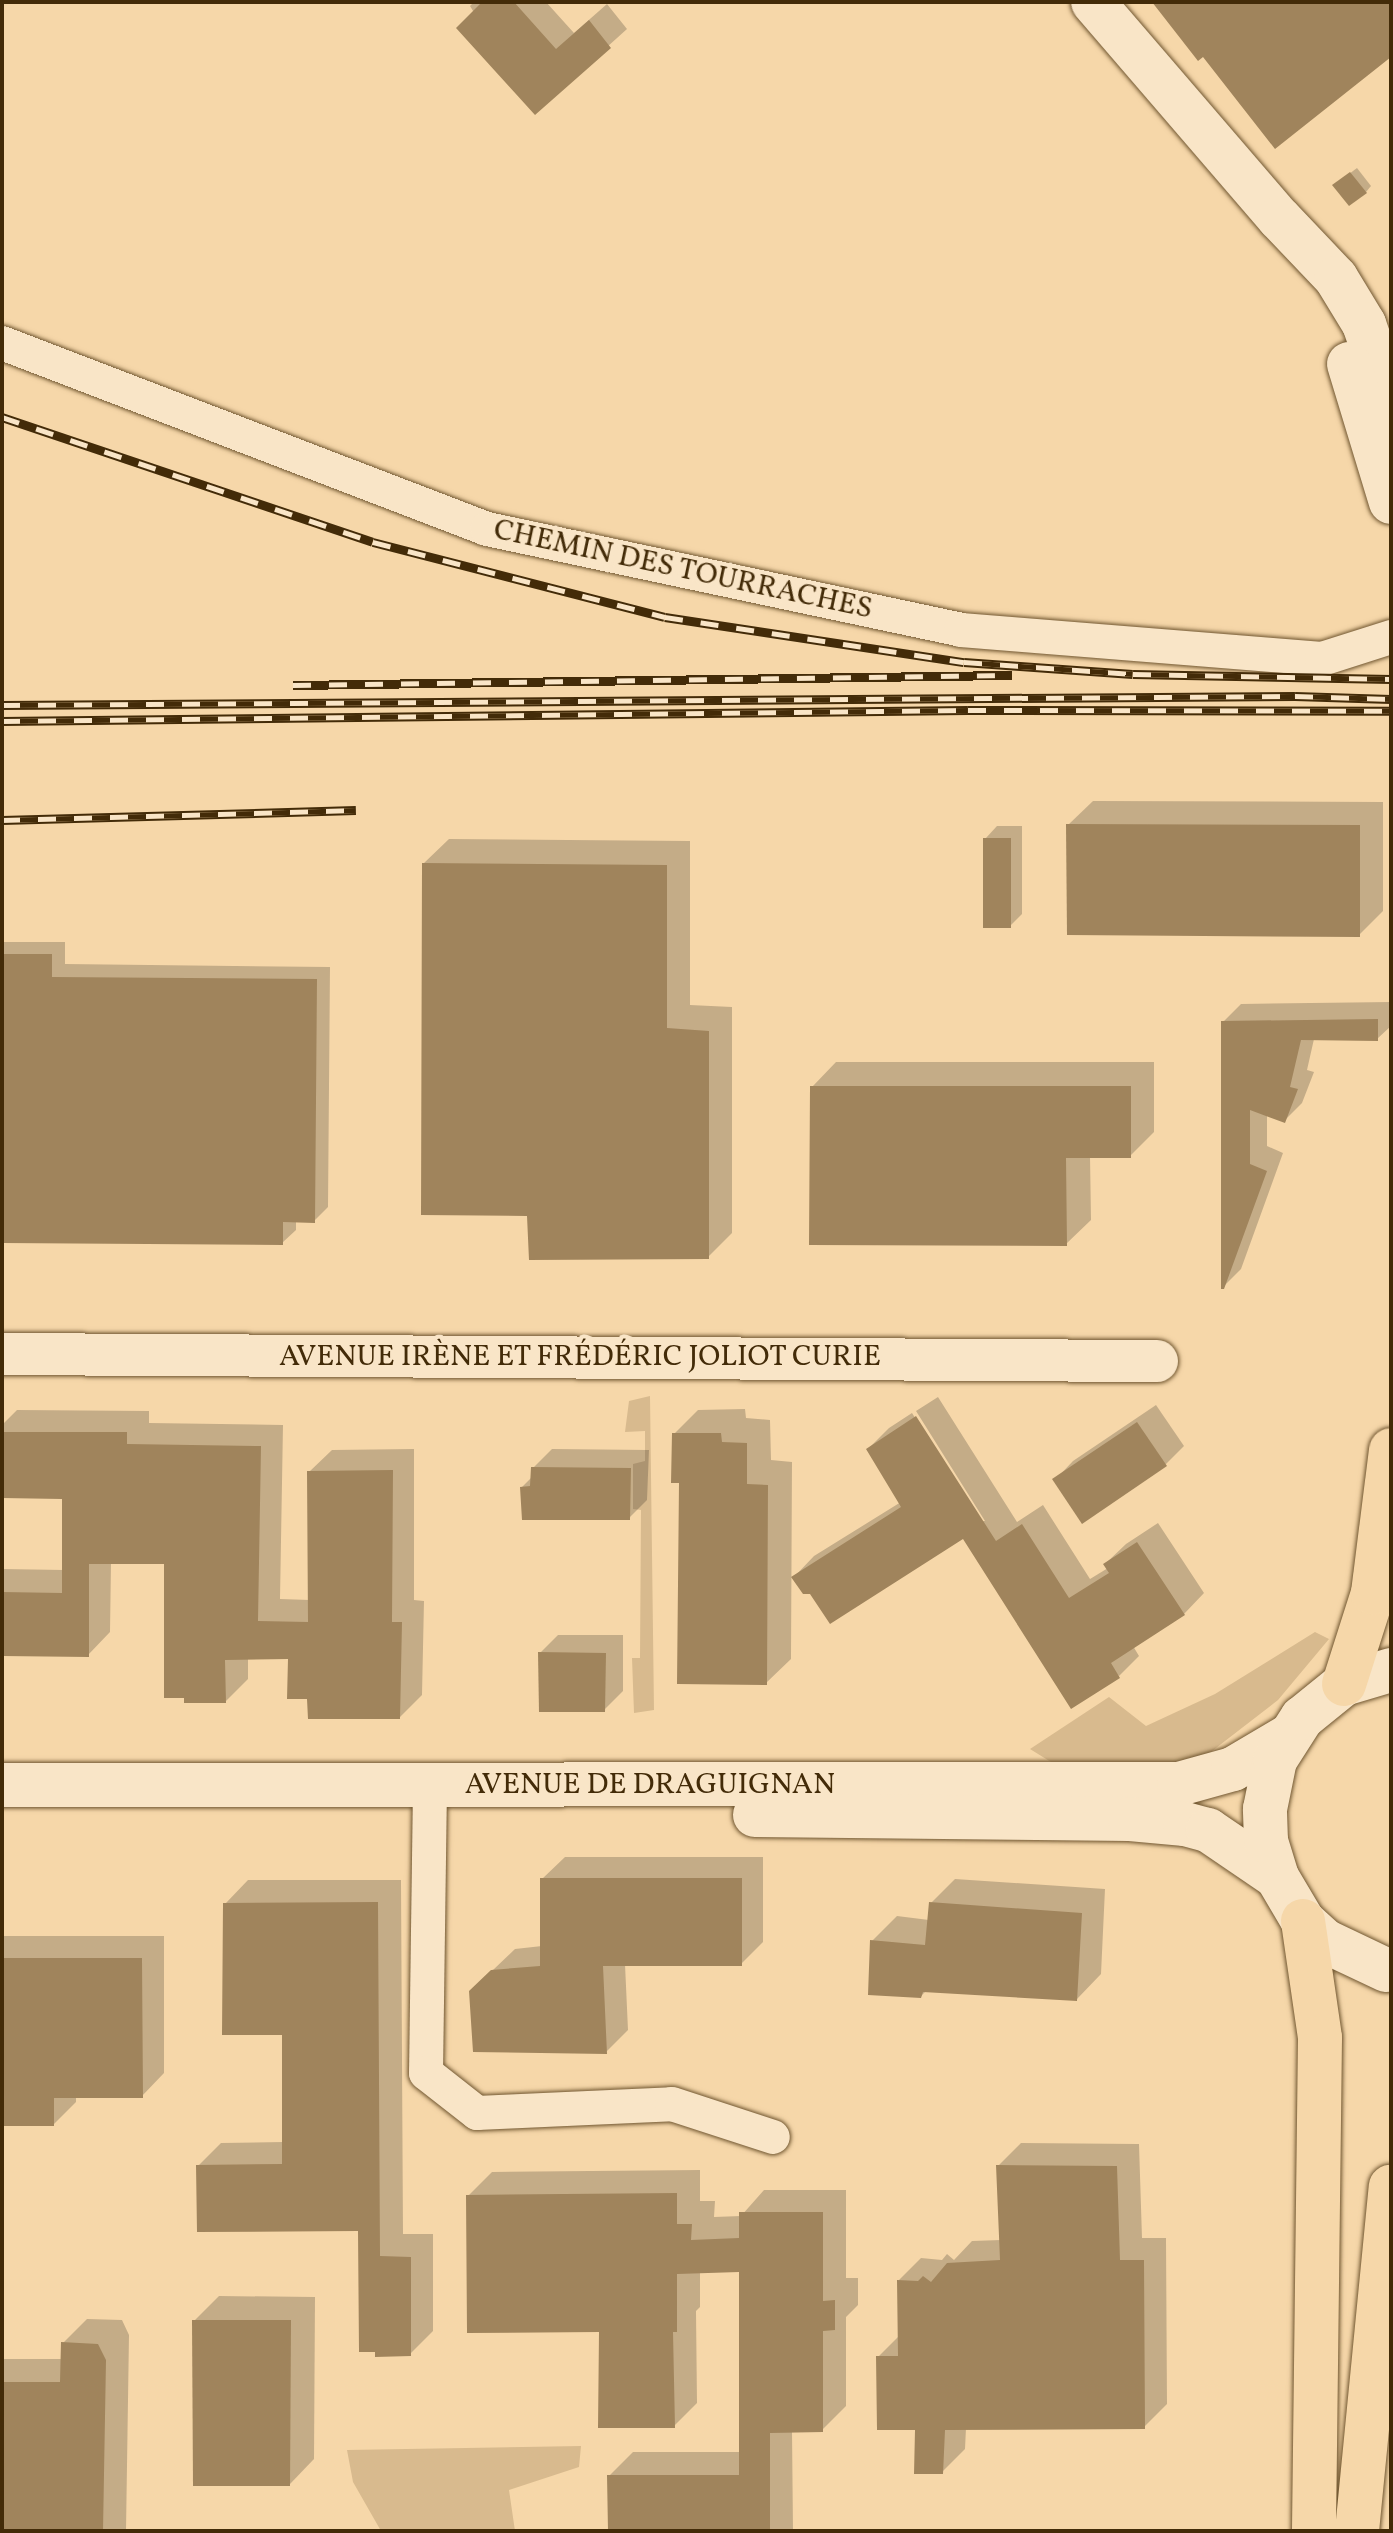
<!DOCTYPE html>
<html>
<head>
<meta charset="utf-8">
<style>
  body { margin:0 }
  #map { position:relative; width:1393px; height:2533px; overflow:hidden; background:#f6d7a9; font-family:Vollkorn,serif }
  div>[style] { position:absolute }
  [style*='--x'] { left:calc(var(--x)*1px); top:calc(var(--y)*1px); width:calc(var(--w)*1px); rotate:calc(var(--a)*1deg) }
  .green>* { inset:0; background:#d8ba8e }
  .shadow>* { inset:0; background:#0003 }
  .building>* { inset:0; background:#a0845c }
  .roads { filter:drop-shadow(0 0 2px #705630) drop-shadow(0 0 2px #705630) }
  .minor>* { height:34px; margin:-17px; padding:0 17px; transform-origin:17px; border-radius:17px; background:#f9e5c7 }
  .tertiary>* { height:42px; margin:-21px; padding:0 21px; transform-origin:21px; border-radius:21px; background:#f9e5c7 }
  .secondary>* { height:44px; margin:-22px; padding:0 22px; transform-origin:22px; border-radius:22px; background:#f9e5c7 }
  .motorway>* { height:44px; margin:-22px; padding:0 22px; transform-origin:22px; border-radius:22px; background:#f6d7a9 }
  .rail>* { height:9px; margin-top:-4.5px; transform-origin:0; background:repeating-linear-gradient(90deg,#f9e5c7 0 18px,#432b08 0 36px); box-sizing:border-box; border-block:2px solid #432b08 }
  span { translate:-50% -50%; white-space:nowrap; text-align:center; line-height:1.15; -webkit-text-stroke:8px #f9e5c7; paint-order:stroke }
  .street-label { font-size:30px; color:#432b08 }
  .frame { position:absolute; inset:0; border:4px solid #432b08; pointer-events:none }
</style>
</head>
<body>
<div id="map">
  <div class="green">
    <div style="clip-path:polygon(650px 1396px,654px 1710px,634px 1713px,632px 1658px,640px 1658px,641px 1510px,633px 1509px,633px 1464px,645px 1461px,645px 1431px,625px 1432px,629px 1401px)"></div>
    <div style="clip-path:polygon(1315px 1632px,1329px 1639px,1278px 1700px,1203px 1758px,1179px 1769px,1059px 1767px,1030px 1749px,1109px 1697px,1146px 1726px,1215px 1694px)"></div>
    <div style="clip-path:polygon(581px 2446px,579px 2467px,509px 2490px,515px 2531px,381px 2531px,353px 2482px,347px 2450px)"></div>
  </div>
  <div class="shadow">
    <div style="clip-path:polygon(474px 2px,546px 2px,574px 33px,607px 4px,627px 29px,535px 112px,470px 6px)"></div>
    <div style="clip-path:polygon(1357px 168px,1371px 186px,1366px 192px,1341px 180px)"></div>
    <div style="clip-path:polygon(1093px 801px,1383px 802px,1383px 911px,1359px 935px,1068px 825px)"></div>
    <div style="clip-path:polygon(997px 826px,1022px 826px,1022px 914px,1010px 926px,985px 839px)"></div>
    <div style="clip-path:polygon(449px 839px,690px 841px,690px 1005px,732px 1007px,732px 1233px,708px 1257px,424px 863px)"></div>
    <div style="clip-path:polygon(2px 942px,65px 942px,65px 964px,330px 967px,328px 1207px,314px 1221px,296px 1220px,296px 1230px,282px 1243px,2px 1236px)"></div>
    <div style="clip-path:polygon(1391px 1002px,1391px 1026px,1377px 1039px,1314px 1039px,1307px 1070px,1314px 1072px,1302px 1103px,1284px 1121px,1267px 1114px,1267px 1146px,1283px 1153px,1241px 1269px,1223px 1287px,1223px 1022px,1241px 1004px)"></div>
    <div style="clip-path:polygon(836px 1062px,1154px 1062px,1154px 1132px,1130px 1156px,1090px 1156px,1091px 1220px,1066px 1244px,812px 1087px)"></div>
    <div style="clip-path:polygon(938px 1397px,1017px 1522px,1043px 1505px,1090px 1579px,1108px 1568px,1105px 1564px,1126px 1544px,1158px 1523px,1204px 1593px,1184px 1614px,1133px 1646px,1139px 1656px,1119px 1676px,963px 1536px,811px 1592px,794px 1577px,814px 1556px,901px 1502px,868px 1449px,889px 1428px,912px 1413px,981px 1521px,985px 1521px,916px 1411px)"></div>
    <div style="clip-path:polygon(1156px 1405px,1184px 1446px,1166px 1464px,1055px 1480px,1073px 1461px)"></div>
    <div style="clip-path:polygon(745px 1409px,746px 1418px,770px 1420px,771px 1460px,792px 1462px,791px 1659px,766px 1683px,681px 1481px,674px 1434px,698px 1410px)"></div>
    <div style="clip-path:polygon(17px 1410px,149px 1411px,149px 1423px,283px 1425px,280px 1599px,310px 1600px,309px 1472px,332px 1450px,414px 1449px,414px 1600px,424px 1601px,422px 1695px,400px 1717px,308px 1697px,290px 1657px,248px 1657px,248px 1679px,226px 1701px,166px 1562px,111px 1562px,110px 1632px,88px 1655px,2px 1654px,2px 1569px,64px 1570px,64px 1497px,2px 1496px,2px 1425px)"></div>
    <div style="clip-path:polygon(552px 1449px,649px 1450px,647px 1500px,629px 1518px,522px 1487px,532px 1477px,533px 1468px)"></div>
    <div style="clip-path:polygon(558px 1635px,623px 1635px,623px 1691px,604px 1710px,540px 1653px)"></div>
    <div style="clip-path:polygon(565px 1857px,763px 1857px,763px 1942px,741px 1964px,625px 1964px,628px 2030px,606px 2052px,471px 1991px,515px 1949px,542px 1946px,542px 1879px)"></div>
    <div style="clip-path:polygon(955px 1879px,1105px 1889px,1101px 1974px,1077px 1999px,927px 1990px,921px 1996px,872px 1941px,897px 1916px,929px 1920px,931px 1903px)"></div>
    <div style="clip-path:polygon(248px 1880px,401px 1880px,403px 2234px,433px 2234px,433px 2331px,410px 2354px,360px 2229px,198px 2166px,221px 2143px,284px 2142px,284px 2033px,225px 1904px)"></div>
    <div style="clip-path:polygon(2px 1936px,164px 1936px,164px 2073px,142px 2096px,76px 2096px,76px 2102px,54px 2124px,2px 2124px)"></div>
    <div style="clip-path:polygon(1021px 2143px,1139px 2144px,1142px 2238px,1166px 2238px,1167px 2404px,1144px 2427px,966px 2428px,965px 2449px,942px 2472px,878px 2357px,899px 2336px,899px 2280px,921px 2258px,942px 2260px,947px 2254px,954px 2260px,972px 2241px,1001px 2240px,998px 2166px)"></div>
    <div style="clip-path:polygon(700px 2170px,700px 2201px,715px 2201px,714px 2217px,741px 2216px,764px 2190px,846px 2190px,846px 2278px,858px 2278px,858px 2305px,846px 2317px,846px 2406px,822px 2430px,792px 2430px,793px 2531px,610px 2531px,609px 2476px,633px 2452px,741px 2452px,741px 2270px,700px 2271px,700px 2307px,696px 2311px,697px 2403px,674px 2426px,601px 2330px,468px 2196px,492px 2172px)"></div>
    <div style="clip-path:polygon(219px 2296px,315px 2297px,314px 2459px,290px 2484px,194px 2321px)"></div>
    <div style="clip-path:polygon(87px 2319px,122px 2320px,129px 2335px,126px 2531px,2px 2531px,2px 2359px,63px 2359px,63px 2343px)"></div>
  </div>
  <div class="building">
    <div style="clip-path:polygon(482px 2px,514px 2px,556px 49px,589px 20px,611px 48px,535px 115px,456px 28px)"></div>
    <div style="clip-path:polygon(1152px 2px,1391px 2px,1391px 57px,1275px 149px,1203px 57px,1198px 61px)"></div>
    <div style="clip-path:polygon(1350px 172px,1367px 193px,1349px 206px,1332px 185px)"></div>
    <div style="clip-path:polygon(1066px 824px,1360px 825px,1360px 937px,1067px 935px)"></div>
    <div style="clip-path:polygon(983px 838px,1011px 838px,1011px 928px,983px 928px)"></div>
    <div style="clip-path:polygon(422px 863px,667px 865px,667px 1028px,709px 1031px,709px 1259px,529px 1260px,527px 1216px,421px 1215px)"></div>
    <div style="clip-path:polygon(2px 954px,52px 954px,52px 977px,317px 979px,315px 1223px,283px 1222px,283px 1245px,2px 1243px)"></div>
    <div style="clip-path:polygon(1378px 1019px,1378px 1041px,1301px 1040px,1290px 1087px,1298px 1089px,1285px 1123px,1250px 1110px,1250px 1164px,1267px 1171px,1224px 1289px,1221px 1289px,1221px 1021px)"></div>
    <div style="clip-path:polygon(810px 1086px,1131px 1086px,1131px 1158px,1066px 1158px,1067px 1246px,809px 1245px)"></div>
    <div style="clip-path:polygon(916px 1416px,996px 1541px,1022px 1524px,1069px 1598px,1109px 1573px,1103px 1564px,1137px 1542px,1185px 1615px,1111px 1663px,1120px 1678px,1071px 1709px,963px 1539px,830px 1624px,810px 1594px,803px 1594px,791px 1577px,901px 1507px,866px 1449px)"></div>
    <div style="clip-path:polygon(1137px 1422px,1167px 1466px,1082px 1524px,1052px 1479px)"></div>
    <div style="clip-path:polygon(2px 1432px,127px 1432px,127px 1444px,261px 1446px,258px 1621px,308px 1622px,307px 1471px,393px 1470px,392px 1622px,402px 1622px,400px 1719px,308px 1719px,307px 1699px,287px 1699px,288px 1659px,225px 1660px,226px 1703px,184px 1703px,184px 1698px,164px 1698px,164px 1564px,89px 1564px,89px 1657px,2px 1656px,2px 1592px,62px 1593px,62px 1499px,2px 1498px)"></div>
    <div style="clip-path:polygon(672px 1433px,721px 1433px,722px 1442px,747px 1443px,747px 1484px,768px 1485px,767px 1685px,677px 1684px,679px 1483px,671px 1483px)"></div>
    <div style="clip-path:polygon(531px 1467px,631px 1468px,630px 1520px,522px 1520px,520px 1487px,530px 1486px)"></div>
    <div style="clip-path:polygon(538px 1652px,606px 1653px,605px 1712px,539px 1712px)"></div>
    <div style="clip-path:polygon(540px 1878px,742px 1878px,742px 1966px,603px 1966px,607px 2054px,473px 2052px,469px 1991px,491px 1970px,540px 1966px)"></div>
    <div style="clip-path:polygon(378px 1902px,380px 2256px,411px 2257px,411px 2356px,375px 2357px,375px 2352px,359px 2352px,358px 2231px,197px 2232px,196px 2165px,282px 2164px,282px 2035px,222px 2035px,223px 1903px)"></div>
    <div style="clip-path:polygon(929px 1902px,1082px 1913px,1077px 2001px,923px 1992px,921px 1998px,868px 1995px,870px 1940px,925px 1945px)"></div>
    <div style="clip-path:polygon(2px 1958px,142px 1958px,143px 2098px,54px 2098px,54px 2126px,2px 2126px)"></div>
    <div style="clip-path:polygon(996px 2165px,1117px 2166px,1120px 2260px,1144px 2260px,1145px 2429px,945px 2430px,943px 2474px,914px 2474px,915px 2430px,877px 2430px,876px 2356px,898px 2356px,897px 2280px,918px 2281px,923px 2276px,931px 2282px,947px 2263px,1000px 2260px)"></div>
    <div style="clip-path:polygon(677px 2193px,677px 2224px,692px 2224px,691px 2240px,739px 2238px,739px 2212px,823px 2212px,823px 2301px,835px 2300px,835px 2330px,823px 2331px,823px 2432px,770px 2433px,770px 2531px,608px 2531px,607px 2475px,739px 2475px,739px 2272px,677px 2274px,677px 2332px,673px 2332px,675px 2428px,598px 2428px,599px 2332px,467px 2333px,466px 2195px)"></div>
    <div style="clip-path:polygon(192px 2320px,291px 2320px,290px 2486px,193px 2486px)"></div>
    <div style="clip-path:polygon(61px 2342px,98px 2344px,106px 2360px,103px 2531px,2px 2531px,2px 2382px,60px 2382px)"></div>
  </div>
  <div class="roads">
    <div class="minor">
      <div style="--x:2;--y:343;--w:519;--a:20.98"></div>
      <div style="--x:487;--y:529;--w:485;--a:12"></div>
      <div style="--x:961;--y:630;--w:362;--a:4.6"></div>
      <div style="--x:1322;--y:659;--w:72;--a:-17.7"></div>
      <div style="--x:430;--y:1787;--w:286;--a:90.8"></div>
      <div style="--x:426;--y:2073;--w:65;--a:38.1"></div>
      <div style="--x:477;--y:2113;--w:195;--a:-2.6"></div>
      <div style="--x:672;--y:2104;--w:106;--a:18.1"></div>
    </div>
    <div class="tertiary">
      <div style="--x:2;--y:1354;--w:1155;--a:0.35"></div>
    </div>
    <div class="secondary">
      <div style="--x:1093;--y:2;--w:285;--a:49.3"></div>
      <div style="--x:1279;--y:218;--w:83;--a:46.5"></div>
      <div style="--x:1336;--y:278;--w:54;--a:58.7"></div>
      <div style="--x:1364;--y:324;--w:83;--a:70.9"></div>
      <div style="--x:1349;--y:364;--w:144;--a:73.1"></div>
      <div style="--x:2;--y:1785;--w:1177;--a:-0.05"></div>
      <div style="--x:1179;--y:1784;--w:56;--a:-15.5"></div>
      <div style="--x:1233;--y:1769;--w:63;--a:-30.7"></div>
      <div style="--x:755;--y:1815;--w:375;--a:0.6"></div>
      <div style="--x:1130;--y:1819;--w:55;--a:5.2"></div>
      <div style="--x:1185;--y:1824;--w:24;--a:15"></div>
      <div style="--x:1208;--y:1830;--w:83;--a:34.3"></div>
      <div style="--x:1386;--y:1970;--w:68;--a:-154.6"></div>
      <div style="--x:1325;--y:1941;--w:30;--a:-138"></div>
      <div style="--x:1303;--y:1921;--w:51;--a:-120.6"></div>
      <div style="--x:1277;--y:1877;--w:38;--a:-107"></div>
      <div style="--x:1266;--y:1841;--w:32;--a:-92"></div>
      <div style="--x:1265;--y:1809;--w:50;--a:-78.5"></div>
      <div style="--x:1275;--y:1760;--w:50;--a:-57.3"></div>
      <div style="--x:1302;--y:1718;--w:54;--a:-39"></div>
      <div style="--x:1344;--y:1684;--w:49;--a:-16.6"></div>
    </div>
    <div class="motorway">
      <div style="--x:1344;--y:1684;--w:96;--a:-72.3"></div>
      <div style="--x:1373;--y:1593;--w:144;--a:-82.8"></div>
      <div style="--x:1303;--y:1921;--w:118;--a:81.7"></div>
      <div style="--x:1320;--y:2038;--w:493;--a:90.7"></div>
      <div style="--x:1357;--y:2531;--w:346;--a:-84.4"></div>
    </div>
  </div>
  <div class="rail">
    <div style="--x:2;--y:417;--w:391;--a:18.6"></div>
    <div style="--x:373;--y:542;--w:301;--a:14.4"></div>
    <div style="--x:665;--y:617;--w:302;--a:8.6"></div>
    <div style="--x:964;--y:662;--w:169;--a:4.1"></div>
    <div style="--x:1133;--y:674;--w:258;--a:1.1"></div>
    <div style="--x:293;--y:685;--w:719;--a:-0.8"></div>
    <div style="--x:2;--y:705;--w:1293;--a:-0.4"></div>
    <div style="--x:1295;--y:696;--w:96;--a:1.8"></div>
    <div style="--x:2;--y:721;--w:966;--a:-0.65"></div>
    <div style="--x:968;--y:710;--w:423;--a:0.1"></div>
    <div style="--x:2;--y:820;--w:354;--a:-1.6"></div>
  </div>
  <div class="street-label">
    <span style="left:683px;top:570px;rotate:12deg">CHEMIN DES TOURRACHES</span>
    <span style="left:580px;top:1357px">AVENUE IRÈNE ET FRÉDÉRIC JOLIOT CURIE</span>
    <span style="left:650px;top:1785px">AVENUE DE DRAGUIGNAN</span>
  </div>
  <div class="frame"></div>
</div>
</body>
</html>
